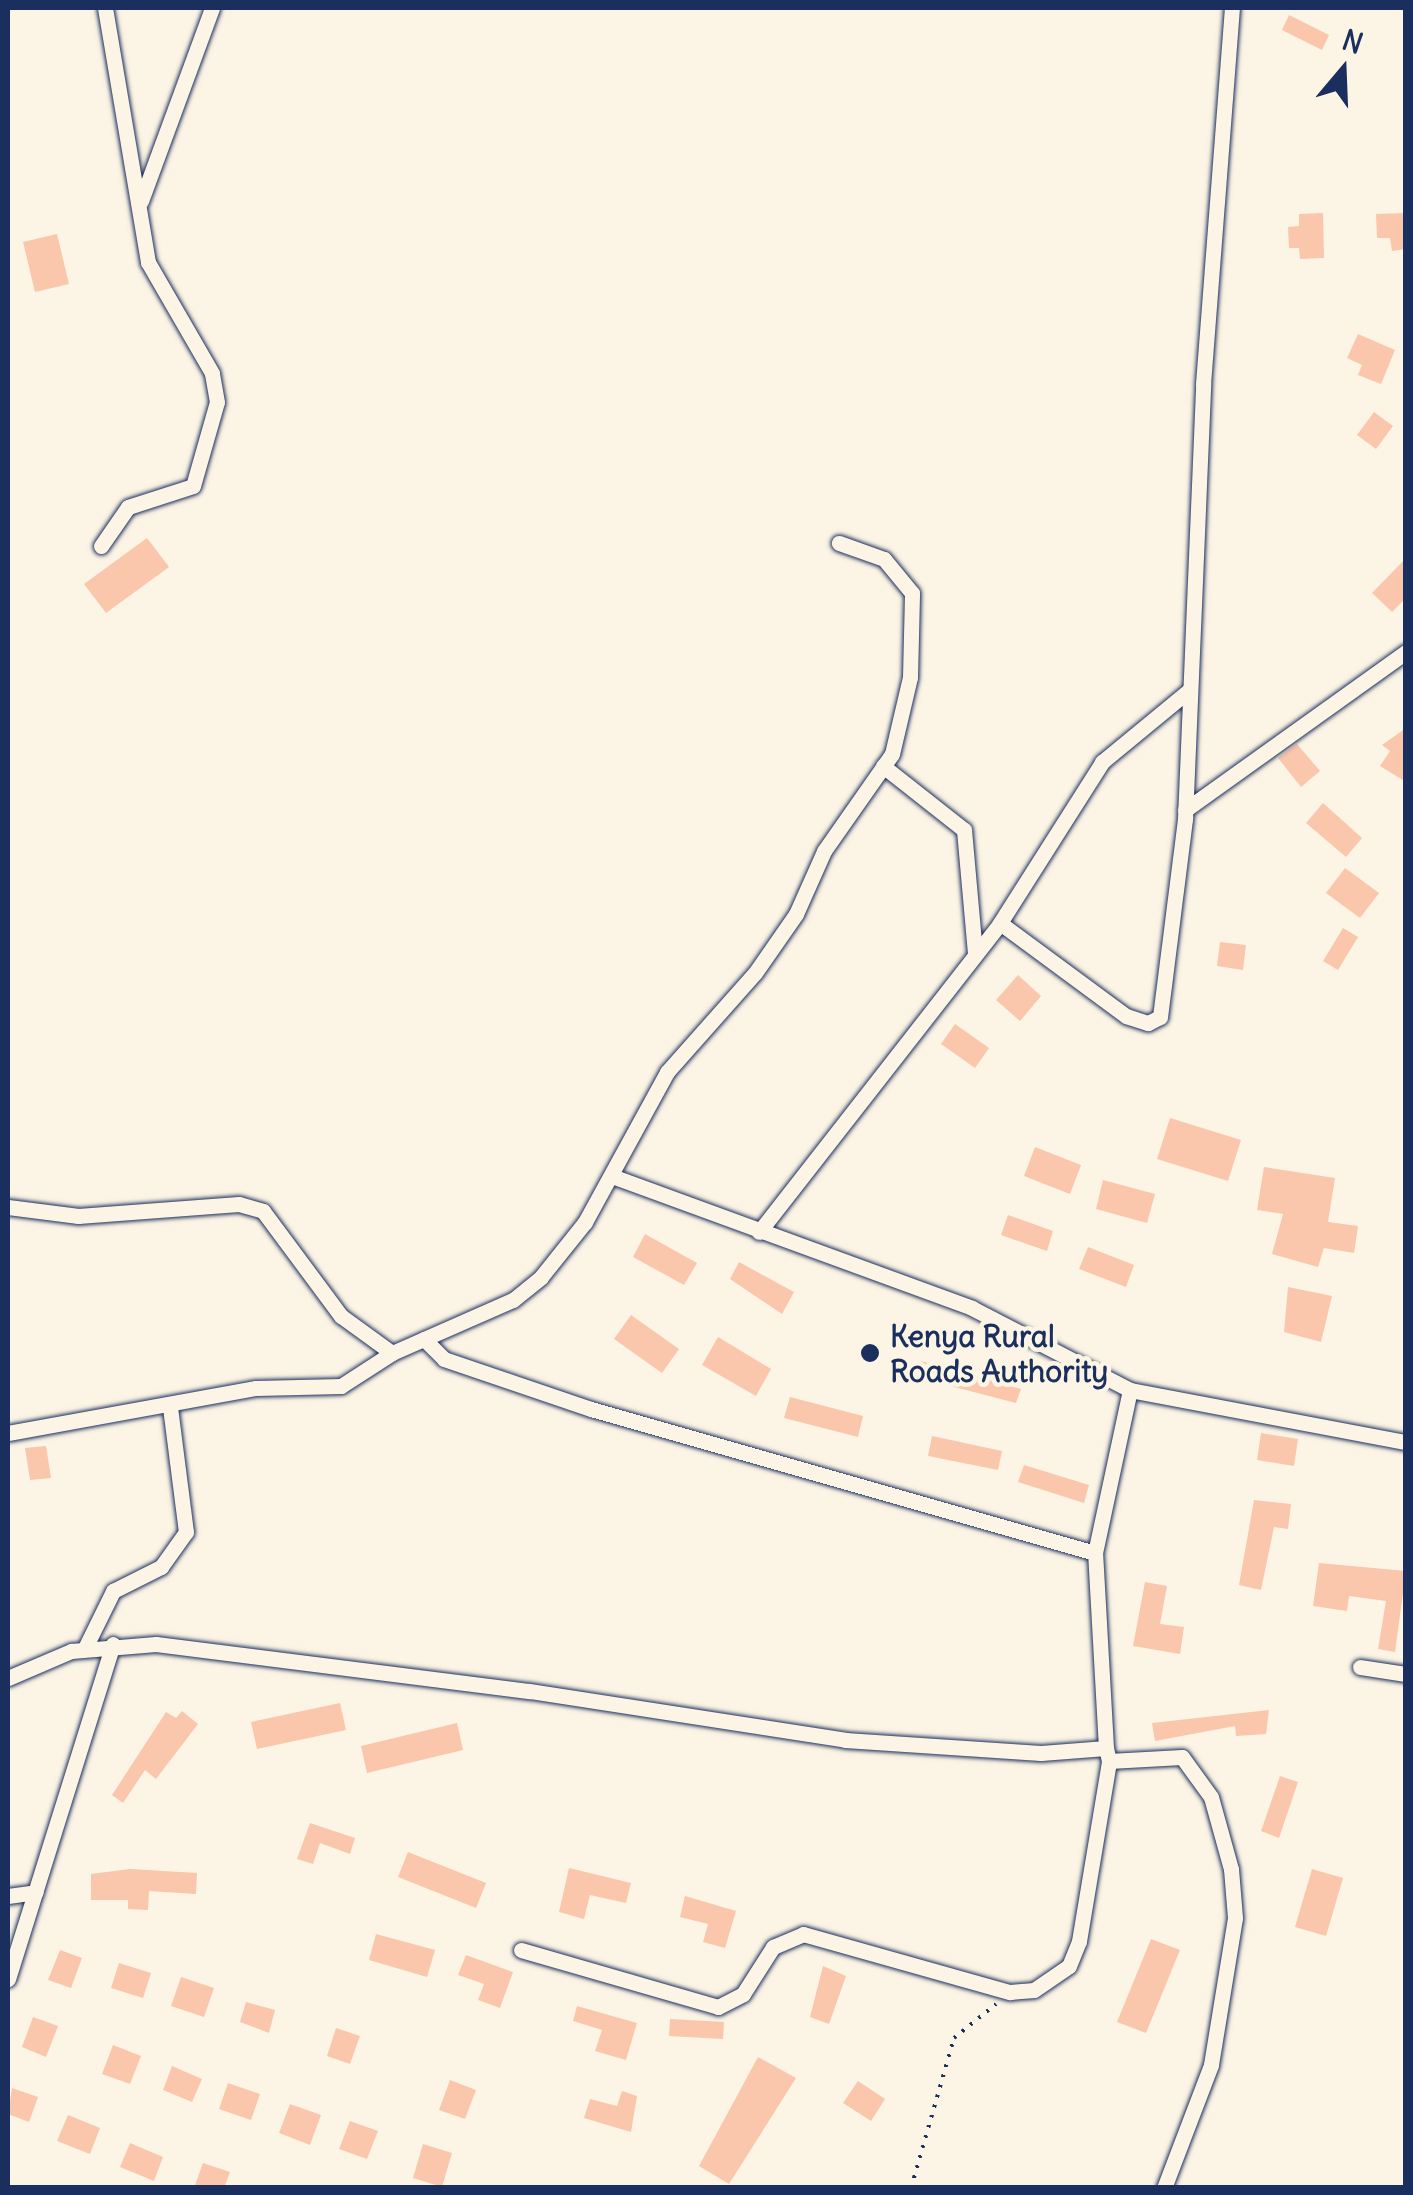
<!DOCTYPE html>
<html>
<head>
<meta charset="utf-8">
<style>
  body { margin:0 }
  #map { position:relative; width:1413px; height:2195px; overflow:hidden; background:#fcf5e5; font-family:Delius,sans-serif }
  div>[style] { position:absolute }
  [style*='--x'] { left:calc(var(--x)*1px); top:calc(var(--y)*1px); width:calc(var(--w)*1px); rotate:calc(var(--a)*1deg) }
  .building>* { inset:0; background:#fac6ac }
  .path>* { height:4px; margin-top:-2px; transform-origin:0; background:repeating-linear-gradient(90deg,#1b2f5e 0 2.5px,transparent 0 10.5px) }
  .roads { filter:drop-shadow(0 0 2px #1b2f5e) drop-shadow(0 0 2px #1b2f5e) }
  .minor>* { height:15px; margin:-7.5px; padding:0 7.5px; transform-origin:7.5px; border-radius:7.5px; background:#fcf5e5 }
  .dots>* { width:28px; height:28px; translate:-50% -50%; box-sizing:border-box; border:5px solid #fcf5e5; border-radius:50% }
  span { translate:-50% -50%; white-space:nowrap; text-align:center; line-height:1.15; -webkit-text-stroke:9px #fcf5e5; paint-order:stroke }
  .poi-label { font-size:30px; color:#1b2f5e; font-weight:700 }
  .left { translate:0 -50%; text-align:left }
  .frame { position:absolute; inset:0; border:10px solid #1b2f5e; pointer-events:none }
  .north { position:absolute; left:1293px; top:20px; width:100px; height:100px; -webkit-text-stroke:8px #fcf5e5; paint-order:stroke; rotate:19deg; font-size:28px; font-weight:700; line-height:40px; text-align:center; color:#1b2f5e }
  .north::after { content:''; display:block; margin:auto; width:35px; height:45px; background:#1b2f5e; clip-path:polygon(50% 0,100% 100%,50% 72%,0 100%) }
</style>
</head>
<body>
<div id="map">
  <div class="building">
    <div style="clip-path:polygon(1289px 15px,1329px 35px,1322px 50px,1282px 30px)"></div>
    <div style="clip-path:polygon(1323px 213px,1324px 258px,1300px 259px,1299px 248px,1289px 248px,1288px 227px,1299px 226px,1299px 214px)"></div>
    <div style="clip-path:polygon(1406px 213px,1406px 249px,1392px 251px,1390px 238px,1377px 238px,1376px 214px)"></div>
    <div style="clip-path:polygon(57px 234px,69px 284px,35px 292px,23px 242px)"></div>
    <div style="clip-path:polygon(1358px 334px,1395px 350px,1381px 384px,1358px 375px,1362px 365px,1347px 358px)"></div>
    <div style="clip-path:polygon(1374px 412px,1393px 426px,1376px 449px,1357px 435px)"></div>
    <div style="clip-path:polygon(147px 538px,169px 567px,106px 613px,84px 584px)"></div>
    <div style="clip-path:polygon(1406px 558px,1406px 598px,1392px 612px,1372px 593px)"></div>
    <div style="clip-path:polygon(1406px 728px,1406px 782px,1380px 766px,1390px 751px,1382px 745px)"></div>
    <div style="clip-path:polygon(1297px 744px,1320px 771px,1301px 787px,1278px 758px)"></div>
    <div style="clip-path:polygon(1323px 803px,1362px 838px,1346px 857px,1306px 823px)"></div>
    <div style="clip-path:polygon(1345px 868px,1379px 893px,1360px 918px,1326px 893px)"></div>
    <div style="clip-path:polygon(1343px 928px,1358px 937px,1338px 970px,1323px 961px)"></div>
    <div style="clip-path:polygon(1220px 942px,1246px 945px,1243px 970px,1217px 966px)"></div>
    <div style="clip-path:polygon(1018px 975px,1041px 996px,1020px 1021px,996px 1000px)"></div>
    <div style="clip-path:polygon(955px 1024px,989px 1048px,975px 1068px,941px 1044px)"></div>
    <div style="clip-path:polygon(1170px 1118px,1241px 1140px,1228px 1181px,1157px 1159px)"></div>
    <div style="clip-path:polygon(1035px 1147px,1081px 1165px,1070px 1194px,1024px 1176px)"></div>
    <div style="clip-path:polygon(1264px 1167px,1335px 1178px,1328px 1222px,1358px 1226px,1354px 1253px,1324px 1248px,1318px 1267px,1272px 1254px,1283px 1214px,1257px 1210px)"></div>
    <div style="clip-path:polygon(1103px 1180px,1155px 1194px,1147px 1223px,1096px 1209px)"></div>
    <div style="clip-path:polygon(1008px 1215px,1053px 1231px,1047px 1251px,1001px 1235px)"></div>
    <div style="clip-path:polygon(645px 1234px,697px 1263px,684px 1285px,633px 1257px)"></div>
    <div style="clip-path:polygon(1088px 1247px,1134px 1265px,1126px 1287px,1079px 1269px)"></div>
    <div style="clip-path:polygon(739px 1262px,794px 1292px,782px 1314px,730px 1279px)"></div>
    <div style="clip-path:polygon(1288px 1287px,1332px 1296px,1321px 1342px,1284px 1332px)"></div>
    <div style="clip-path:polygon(631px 1315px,679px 1349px,662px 1373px,614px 1339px)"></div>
    <div style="clip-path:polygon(718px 1337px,771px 1369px,756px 1396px,702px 1365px)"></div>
    <div style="clip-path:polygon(921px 1361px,1021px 1389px,1016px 1403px,916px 1377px)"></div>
    <div style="clip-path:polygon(790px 1397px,863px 1416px,858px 1437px,784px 1418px)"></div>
    <div style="clip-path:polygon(1261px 1433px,1298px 1439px,1294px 1466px,1257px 1460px)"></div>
    <div style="clip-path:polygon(932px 1436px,1002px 1451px,998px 1470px,928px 1456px)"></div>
    <div style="clip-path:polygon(46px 1446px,51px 1478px,30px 1480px,25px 1448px)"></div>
    <div style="clip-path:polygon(1024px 1465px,1089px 1485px,1084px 1503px,1018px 1482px)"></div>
    <div style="clip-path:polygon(1254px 1500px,1291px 1504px,1288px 1529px,1274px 1527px,1261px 1590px,1239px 1585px)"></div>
    <div style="clip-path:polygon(1319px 1563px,1406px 1571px,1395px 1652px,1378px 1649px,1386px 1601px,1349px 1596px,1347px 1611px,1313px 1606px)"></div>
    <div style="clip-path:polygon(1145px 1582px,1167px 1586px,1160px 1624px,1184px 1627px,1180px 1654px,1133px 1646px)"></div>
    <div style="clip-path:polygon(340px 1703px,346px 1730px,257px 1749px,251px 1722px)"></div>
    <div style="clip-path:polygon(1269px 1710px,1266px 1734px,1236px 1736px,1235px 1726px,1155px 1741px,1152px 1723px)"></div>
    <div style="clip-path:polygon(182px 1711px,198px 1724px,156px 1779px,145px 1770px,123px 1803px,112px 1795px,166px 1712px,176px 1718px)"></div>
    <div style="clip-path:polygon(457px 1723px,463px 1750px,367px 1773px,361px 1746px)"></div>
    <div style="clip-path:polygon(1280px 1776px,1298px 1782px,1279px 1838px,1261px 1831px)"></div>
    <div style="clip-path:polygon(310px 1823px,355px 1838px,350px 1854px,320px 1843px,313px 1864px,297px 1859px)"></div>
    <div style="clip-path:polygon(408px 1852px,486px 1883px,476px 1908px,398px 1877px)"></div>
    <div style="clip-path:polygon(569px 1868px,631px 1883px,626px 1903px,590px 1895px,584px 1919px,559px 1912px)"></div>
    <div style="clip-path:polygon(130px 1869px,197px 1873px,196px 1894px,149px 1891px,148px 1910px,128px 1909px,128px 1900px,91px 1900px,91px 1874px)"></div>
    <div style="clip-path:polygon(1312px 1869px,1343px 1878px,1326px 1936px,1295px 1927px)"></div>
    <div style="clip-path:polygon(685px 1896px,736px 1911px,725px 1948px,703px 1942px,708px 1924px,680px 1917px)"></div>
    <div style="clip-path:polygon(376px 1934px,435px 1950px,427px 1977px,369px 1960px)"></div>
    <div style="clip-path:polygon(1151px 1939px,1180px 1950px,1146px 2033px,1117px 2022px)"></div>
    <div style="clip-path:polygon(60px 1950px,82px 1958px,71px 1988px,48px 1980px)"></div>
    <div style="clip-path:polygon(466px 1955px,513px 1972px,500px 2008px,478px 2000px,484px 1984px,458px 1975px)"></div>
    <div style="clip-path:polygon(119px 1963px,151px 1973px,143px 1998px,111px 1988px)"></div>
    <div style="clip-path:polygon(823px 1966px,846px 1976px,829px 2024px,810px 2017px)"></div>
    <div style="clip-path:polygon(181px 1977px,214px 1988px,204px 2017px,171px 2006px)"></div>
    <div style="clip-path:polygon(246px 2002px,275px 2010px,269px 2033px,240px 2022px)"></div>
    <div style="clip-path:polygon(577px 2006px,637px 2023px,626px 2060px,595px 2051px,602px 2030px,573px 2021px)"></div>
    <div style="clip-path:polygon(33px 2017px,58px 2026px,46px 2057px,22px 2047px)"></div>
    <div style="clip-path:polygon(670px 2019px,724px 2022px,723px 2039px,669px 2036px)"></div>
    <div style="clip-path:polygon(336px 2028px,360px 2036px,350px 2064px,327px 2056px)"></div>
    <div style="clip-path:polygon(113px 2045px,141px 2056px,130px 2084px,102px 2074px)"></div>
    <div style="clip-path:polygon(758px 2057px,796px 2078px,729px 2184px,699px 2166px)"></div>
    <div style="clip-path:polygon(172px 2066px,202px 2079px,192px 2102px,163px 2090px)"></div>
    <div style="clip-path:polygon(450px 2080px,476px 2090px,465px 2119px,439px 2110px)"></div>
    <div style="clip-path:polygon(858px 2081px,885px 2099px,871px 2121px,843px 2103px)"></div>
    <div style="clip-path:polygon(228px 2083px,260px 2094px,251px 2120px,219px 2109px)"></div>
    <div style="clip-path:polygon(12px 2088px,38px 2097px,29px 2122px,8px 2114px)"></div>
    <div style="clip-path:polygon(622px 2091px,637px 2096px,631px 2132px,584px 2118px,590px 2099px,617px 2106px)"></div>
    <div style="clip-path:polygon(290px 2104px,321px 2115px,310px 2145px,279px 2133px)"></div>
    <div style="clip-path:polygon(68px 2115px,100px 2128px,90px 2154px,57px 2141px)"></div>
    <div style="clip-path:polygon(350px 2121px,378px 2131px,367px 2159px,339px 2149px)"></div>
    <div style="clip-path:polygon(130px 2143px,163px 2157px,154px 2181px,120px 2167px)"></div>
    <div style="clip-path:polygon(423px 2144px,452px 2153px,442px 2187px,413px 2178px)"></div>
    <div style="clip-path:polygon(203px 2163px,230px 2172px,224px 2188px,194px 2188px)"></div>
  </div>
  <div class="path">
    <div style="--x:911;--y:2188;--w:156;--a:-74"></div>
    <div style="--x:954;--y:2038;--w:54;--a:-39"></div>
  </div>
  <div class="roads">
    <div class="minor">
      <div style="--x:141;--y:201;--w:206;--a:-69.8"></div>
      <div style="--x:101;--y:546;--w:47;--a:-55.3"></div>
      <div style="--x:128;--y:507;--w:68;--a:-17.9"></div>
      <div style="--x:193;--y:486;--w:87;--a:-74.1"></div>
      <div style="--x:217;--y:402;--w:29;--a:-100"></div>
      <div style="--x:212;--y:373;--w:128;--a:-120"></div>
      <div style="--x:148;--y:262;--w:258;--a:-99.6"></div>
      <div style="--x:883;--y:766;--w:103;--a:38.3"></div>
      <div style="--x:964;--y:830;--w:124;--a:84.9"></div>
      <div style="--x:1185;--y:810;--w:272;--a:-35.6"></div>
      <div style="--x:1000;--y:923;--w:157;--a:36.4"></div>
      <div style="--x:1126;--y:1016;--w:23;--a:18"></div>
      <div style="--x:1148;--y:1023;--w:13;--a:-27"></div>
      <div style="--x:1160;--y:1017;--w:200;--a:-82.8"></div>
      <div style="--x:1185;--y:819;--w:435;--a:-87.6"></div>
      <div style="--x:1203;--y:384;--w:377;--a:-85.6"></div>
      <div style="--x:612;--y:1176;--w:383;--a:20.1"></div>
      <div style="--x:972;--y:1308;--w:178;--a:27.4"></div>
      <div style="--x:1130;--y:1390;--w:281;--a:10.7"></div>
      <div style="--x:8;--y:1207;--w:71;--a:7.3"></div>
      <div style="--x:78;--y:1216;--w:161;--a:-4.3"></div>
      <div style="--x:239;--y:1204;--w:25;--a:16"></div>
      <div style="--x:263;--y:1211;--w:131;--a:53.4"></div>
      <div style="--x:341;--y:1316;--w:63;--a:36"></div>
      <div style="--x:759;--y:1232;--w:392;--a:-52"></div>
      <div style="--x:1000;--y:923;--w:191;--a:-57.6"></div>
      <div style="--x:1102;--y:762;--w:112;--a:-39.5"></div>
      <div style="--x:424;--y:1339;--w:28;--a:45"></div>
      <div style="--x:444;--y:1359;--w:155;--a:18.8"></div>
      <div style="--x:591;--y:1409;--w:524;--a:15.95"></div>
      <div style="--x:8;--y:1433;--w:252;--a:-10.3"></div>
      <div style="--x:256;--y:1388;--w:85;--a:-1.3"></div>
      <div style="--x:341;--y:1386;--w:61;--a:-32.9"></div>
      <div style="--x:392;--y:1353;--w:132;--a:-23.7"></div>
      <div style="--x:513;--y:1300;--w:36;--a:-39"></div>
      <div style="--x:541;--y:1277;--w:70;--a:-51.3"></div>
      <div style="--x:585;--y:1222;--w:171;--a:-61.3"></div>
      <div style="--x:667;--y:1072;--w:132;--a:-48.4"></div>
      <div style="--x:755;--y:973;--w:72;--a:-55.2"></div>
      <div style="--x:796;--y:914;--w:69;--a:-66"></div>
      <div style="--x:824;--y:851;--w:118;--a:-55"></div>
      <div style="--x:892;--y:754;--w:79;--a:-76.8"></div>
      <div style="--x:910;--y:677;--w:84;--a:-88.6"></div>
      <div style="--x:912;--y:593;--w:44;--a:-129.5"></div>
      <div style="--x:884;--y:559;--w:48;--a:-160.4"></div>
      <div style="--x:85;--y:1648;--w:64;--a:-63.8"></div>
      <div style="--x:113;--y:1591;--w:54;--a:-26.6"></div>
      <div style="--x:161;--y:1567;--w:43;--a:-54.5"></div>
      <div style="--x:186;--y:1532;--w:126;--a:-97.3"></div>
      <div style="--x:1360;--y:1667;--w:47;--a:8.7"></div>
      <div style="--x:8;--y:1678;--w:69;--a:-23.2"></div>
      <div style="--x:71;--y:1651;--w:85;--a:-4.7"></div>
      <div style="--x:156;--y:1644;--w:377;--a:7.2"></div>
      <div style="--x:530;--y:1691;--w:319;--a:8.8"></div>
      <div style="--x:845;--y:1740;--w:196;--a:3.8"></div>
      <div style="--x:1041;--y:1753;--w:65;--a:-4.4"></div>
      <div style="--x:1106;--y:1748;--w:13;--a:77"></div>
      <div style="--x:1109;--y:1761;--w:73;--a:-3.1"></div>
      <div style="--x:1182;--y:1757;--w:49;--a:54.1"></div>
      <div style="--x:1211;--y:1797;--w:75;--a:74.5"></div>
      <div style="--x:1231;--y:1869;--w:49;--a:85.3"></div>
      <div style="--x:1235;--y:1918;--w:149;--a:99.3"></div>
      <div style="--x:1211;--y:2065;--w:132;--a:110.9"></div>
      <div style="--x:1106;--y:1748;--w:195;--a:-93.2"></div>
      <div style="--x:1095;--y:1553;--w:167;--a:-77.9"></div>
      <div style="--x:8;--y:1896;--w:28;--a:-8"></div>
      <div style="--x:521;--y:1950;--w:205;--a:16.1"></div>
      <div style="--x:718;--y:2007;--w:28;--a:-27"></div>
      <div style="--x:743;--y:1994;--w:56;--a:-57.4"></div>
      <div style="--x:773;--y:1947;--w:33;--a:-23"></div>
      <div style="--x:803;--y:1934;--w:215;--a:15.7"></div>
      <div style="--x:1010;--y:1992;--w:24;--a:-5"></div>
      <div style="--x:1034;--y:1990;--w:42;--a:-34.4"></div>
      <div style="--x:1069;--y:1966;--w:27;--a:-68"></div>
      <div style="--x:1079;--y:1941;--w:182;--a:-80.5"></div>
      <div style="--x:8;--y:1979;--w:351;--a:-72.6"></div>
    </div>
  </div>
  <div class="dots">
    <div style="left:870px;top:1353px;background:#1b2f5e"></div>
  </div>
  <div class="poi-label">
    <span class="left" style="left:890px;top:1353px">Kenya Rural<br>Roads Authority</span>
  </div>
  <div class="frame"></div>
  <div class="north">N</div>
</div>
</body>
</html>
